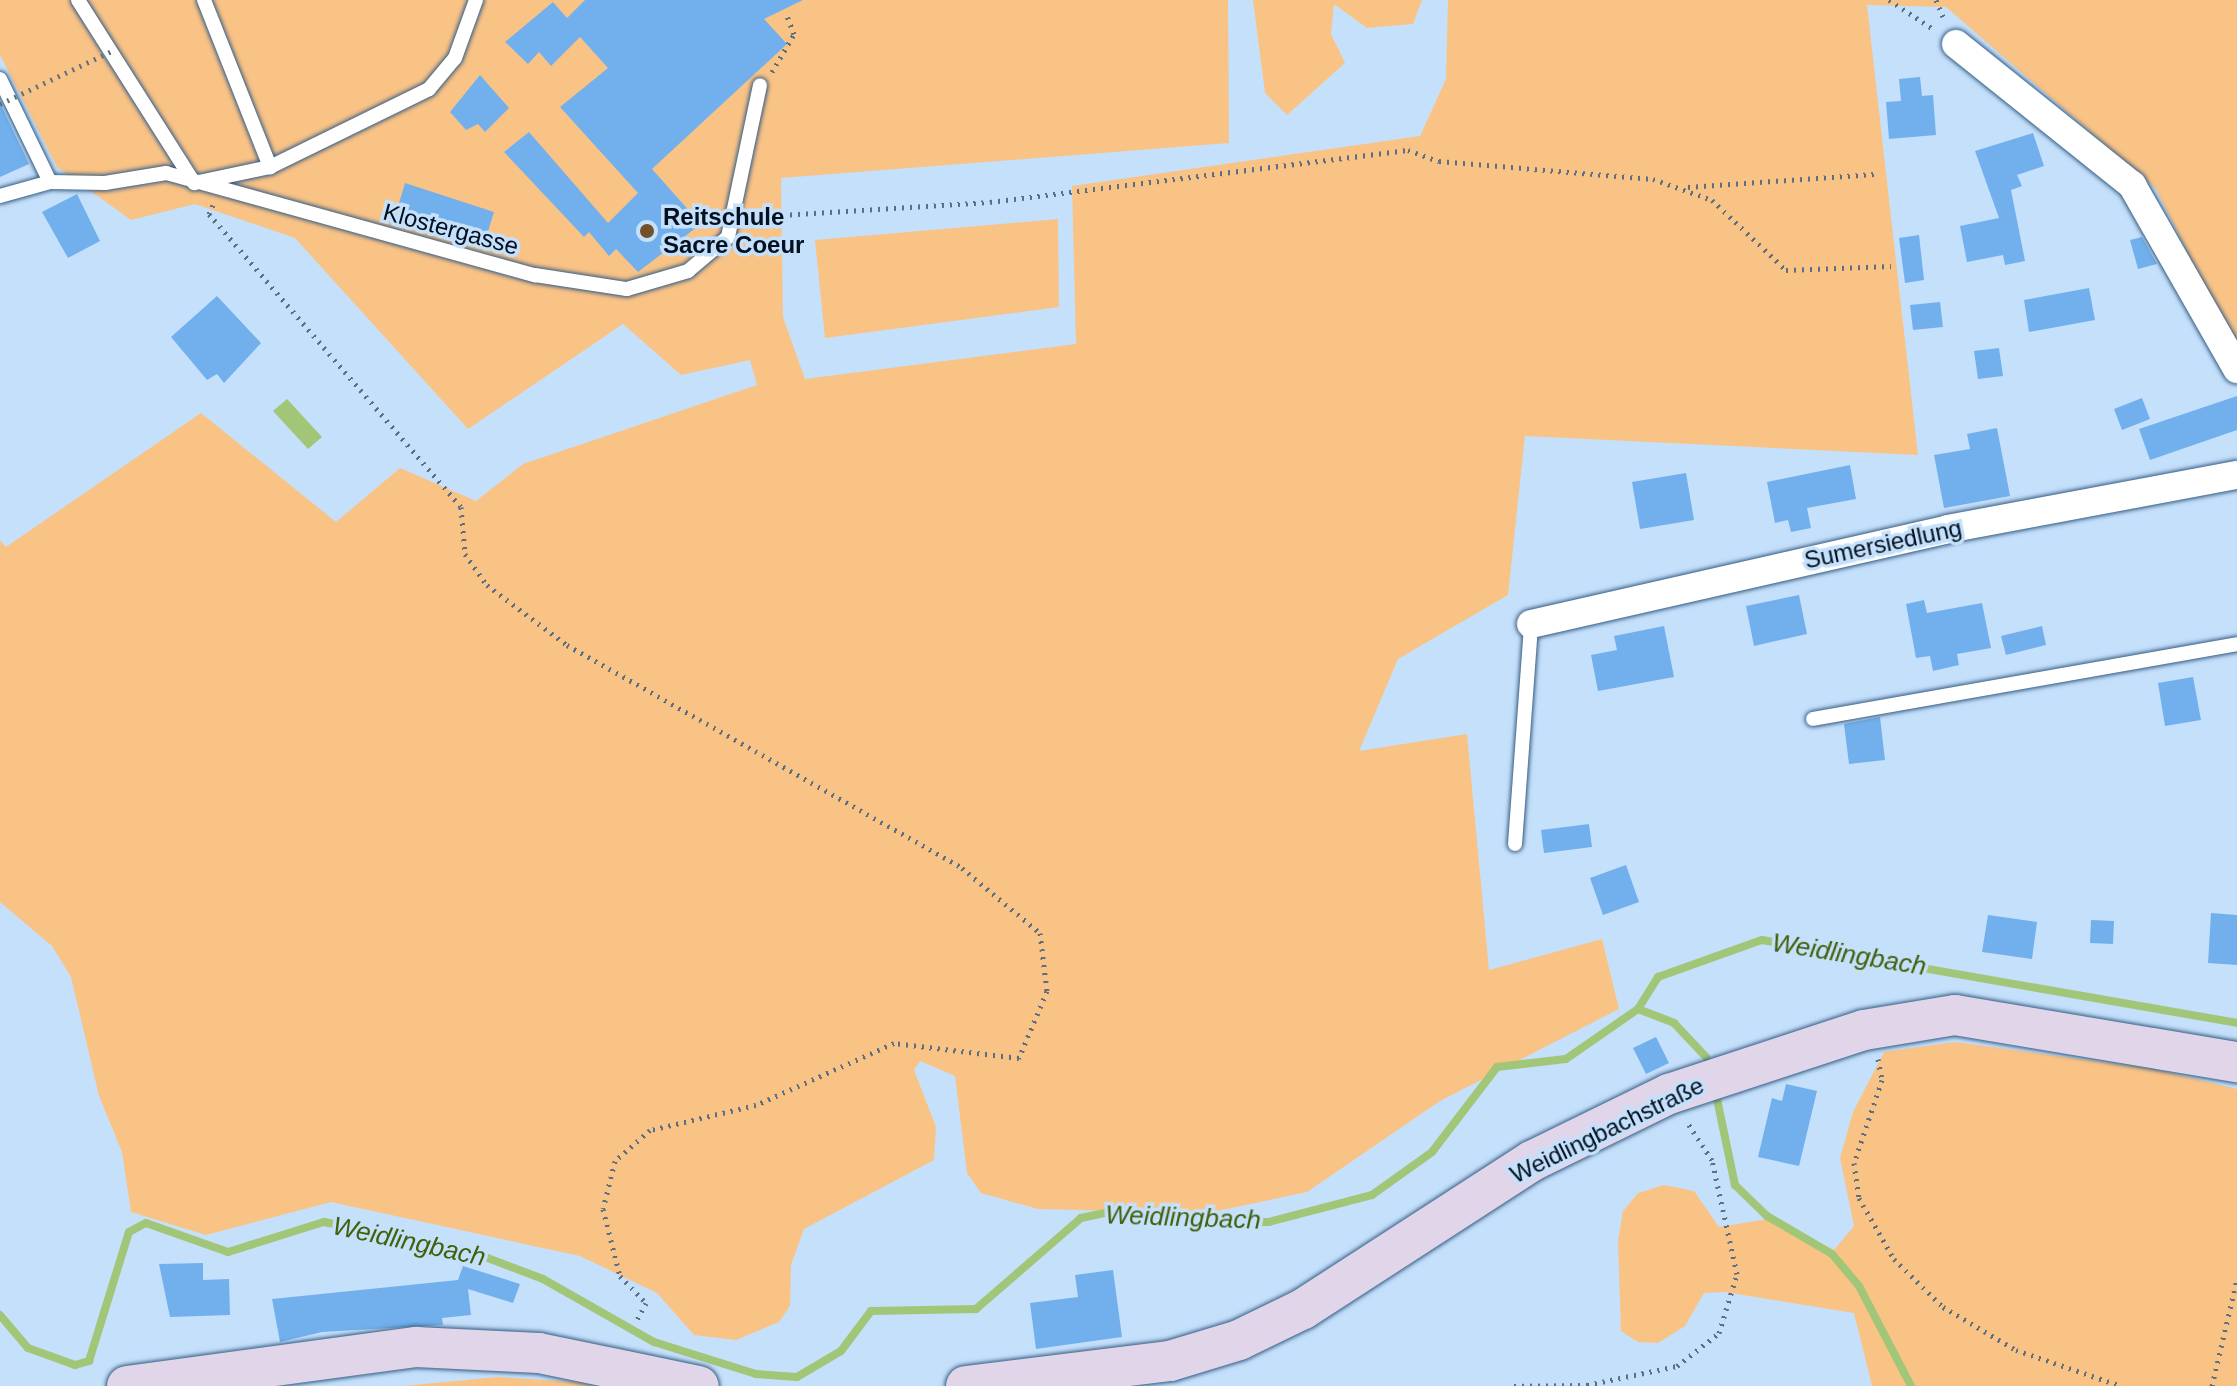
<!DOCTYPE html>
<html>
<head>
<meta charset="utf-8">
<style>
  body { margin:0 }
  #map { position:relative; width:2237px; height:1386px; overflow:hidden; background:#c5e0fb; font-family:Helvetica,sans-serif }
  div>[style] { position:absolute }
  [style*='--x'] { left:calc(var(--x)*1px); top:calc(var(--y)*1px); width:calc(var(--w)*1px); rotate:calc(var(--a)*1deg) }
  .green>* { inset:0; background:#fac386 }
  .water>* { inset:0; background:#a2c678 }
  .stream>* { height:8px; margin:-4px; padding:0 4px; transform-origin:4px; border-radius:4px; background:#a2c678 }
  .building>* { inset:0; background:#71b0ed }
  .path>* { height:5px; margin-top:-2.5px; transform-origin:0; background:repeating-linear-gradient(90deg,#5b6f83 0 2px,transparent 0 8px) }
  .roads { filter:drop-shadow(0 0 2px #355d84) drop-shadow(0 0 2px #355d84) }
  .lane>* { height:14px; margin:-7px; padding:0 7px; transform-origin:7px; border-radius:7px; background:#fff }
  .street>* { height:28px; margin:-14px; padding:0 14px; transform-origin:14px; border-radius:14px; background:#fff }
  .secondary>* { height:40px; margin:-20px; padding:0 20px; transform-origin:20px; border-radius:20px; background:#e1d5ea }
  .path-bridge>* { height:5px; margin-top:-2.5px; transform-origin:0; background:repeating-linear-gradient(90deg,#5b6f83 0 2px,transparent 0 8px) }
  .dots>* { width:22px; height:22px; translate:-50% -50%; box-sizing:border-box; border:4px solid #c5e0fb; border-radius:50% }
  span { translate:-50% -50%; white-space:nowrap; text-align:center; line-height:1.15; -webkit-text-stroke:7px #c5e0fb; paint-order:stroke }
  .poi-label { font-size:24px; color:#02101f; font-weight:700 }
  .left { translate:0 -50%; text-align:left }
  .street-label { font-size:24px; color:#02101f }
  .water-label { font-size:26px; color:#41600a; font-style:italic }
</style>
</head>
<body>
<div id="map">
  <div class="green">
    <div style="clip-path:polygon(0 0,1228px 0,1229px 143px,781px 178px,783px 317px,805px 379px,1076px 344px,1072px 186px,1420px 136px,1446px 79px,1448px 0,2237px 0,2237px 353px,2156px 189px,1946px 7px,1867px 5px,1918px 455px,1525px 436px,1508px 595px,1398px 659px,1359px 751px,1467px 734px,1489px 970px,1602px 939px,1619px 1009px,1440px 1101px,1307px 1192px,1208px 1213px,1038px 1209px,981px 1193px,967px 1173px,955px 1076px,920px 1061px,914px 1070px,936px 1127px,934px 1160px,804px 1229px,791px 1265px,790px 1306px,779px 1322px,736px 1340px,694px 1335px,657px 1293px,580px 1256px,331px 1202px,206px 1235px,131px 1212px,122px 1152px,99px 1096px,71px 977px,52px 946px,0 902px,0 540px,6px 547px,201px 413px,336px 522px,400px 468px,476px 501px,523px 464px,757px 385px,750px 360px,681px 375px,623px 324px,468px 429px,295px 238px,195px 204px,131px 220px,57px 167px,0 55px)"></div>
    <div style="clip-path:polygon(1253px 0,1422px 0,1413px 24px,1367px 28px,1334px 4px,1331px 34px,1345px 63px,1287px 115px,1265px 93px)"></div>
    <div style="clip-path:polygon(1058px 219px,1059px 307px,825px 338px,815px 240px)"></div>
    <div style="clip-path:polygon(1955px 1042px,2154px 1069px,2237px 1089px,2237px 1386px,1872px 1386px,1854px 1313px,1724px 1292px,1704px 1293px,1685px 1326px,1658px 1343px,1638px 1342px,1621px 1331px,1618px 1241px,1623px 1211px,1638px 1193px,1664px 1185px,1694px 1191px,1719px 1227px,1775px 1218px,1834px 1250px,1854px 1226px,1840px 1158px,1853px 1112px,1884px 1052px)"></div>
    <div style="clip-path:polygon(497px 1377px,577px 1382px,594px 1386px,403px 1386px)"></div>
  </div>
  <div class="water">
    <div style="clip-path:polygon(287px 399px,322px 437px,308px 449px,273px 411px)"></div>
  </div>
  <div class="stream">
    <div style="--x:1638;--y:1009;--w:39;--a:21"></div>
    <div style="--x:1674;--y:1023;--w:47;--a:46.7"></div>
    <div style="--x:1717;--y:1099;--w:88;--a:78.2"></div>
    <div style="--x:1735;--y:1185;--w:45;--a:44.1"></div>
    <div style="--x:1767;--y:1216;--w:75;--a:30.3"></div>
    <div style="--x:1832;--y:1254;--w:42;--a:49.8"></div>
    <div style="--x:1859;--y:1286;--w:113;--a:62.5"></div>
    <div style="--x:0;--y:1315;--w:43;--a:49.7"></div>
    <div style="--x:28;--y:1348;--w:50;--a:19.9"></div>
    <div style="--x:75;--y:1365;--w:15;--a:-16"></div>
    <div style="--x:89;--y:1361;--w:135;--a:-72.8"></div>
    <div style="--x:129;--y:1232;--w:19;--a:-28"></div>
    <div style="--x:146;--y:1223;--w:87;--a:19.5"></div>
    <div style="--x:228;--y:1252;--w:101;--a:-17.4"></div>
    <div style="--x:324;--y:1222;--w:151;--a:11.5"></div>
    <div style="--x:472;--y:1252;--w:76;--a:20.8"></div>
    <div style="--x:543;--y:1279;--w:128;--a:29.6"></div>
    <div style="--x:654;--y:1342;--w:107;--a:17.4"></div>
    <div style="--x:756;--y:1374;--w:41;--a:4.2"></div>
    <div style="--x:797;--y:1377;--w:51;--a:-30.6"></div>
    <div style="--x:841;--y:1351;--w:50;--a:-53.1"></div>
    <div style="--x:871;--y:1311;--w:105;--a:-1.1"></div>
    <div style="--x:976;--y:1309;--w:139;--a:-40.9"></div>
    <div style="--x:1081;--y:1218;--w:33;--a:-12"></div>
    <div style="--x:1113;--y:1211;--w:60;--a:10.6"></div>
    <div style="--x:1172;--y:1222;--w:97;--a:0"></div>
    <div style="--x:1269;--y:1222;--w:106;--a:-14.7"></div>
    <div style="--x:1372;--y:1195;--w:74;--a:-35.6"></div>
    <div style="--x:1432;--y:1152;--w:107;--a:-52.6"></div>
    <div style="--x:1497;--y:1067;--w:69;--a:-6.6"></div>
    <div style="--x:1566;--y:1059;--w:88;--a:-34.8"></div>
    <div style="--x:1638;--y:1009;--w:38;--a:-58"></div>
    <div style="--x:1658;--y:977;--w:110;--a:-19.6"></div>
    <div style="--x:1762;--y:940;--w:482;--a:9.9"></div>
  </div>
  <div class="building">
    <div style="clip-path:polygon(585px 0,803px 0,764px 19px,787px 44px,652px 169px,701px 224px,638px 272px,616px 249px,609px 256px,589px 232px,584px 237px,504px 152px,529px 132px,608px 223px,638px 193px,560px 107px,608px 68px,580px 37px,551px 66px,539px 52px,528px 64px,505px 42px,553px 2px,567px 18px)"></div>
    <div style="clip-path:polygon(480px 75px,509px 108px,485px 132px,478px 124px,466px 130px,450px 112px)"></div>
    <div style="clip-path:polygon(1920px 77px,1922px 96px,1933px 95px,1936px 135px,1889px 139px,1886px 102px,1901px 101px,1899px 79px)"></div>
    <div style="clip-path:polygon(0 103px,29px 164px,0 177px)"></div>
    <div style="clip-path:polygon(2033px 133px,2044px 166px,2017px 175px,2022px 186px,2011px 190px,2025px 261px,2005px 265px,2003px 255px,1967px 262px,1960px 226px,1999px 218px,1975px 151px)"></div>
    <div style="clip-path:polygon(405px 183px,494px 212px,485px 241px,397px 210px)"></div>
    <div style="clip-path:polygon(77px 194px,100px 241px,68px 258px,42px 212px)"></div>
    <div style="clip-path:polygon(1919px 235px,1924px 280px,1905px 283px,1899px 238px)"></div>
    <div style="clip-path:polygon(2142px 237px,2157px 264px,2138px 269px,2130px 240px)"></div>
    <div style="clip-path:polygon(2089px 288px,2095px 320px,2029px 332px,2024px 300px)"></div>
    <div style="clip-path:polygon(217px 296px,261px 343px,224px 383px,217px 374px,207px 380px,171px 337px)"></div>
    <div style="clip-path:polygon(1940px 302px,1943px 327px,1913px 330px,1910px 305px)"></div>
    <div style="clip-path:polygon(1999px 348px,2003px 376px,1978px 379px,1974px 351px)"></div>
    <div style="clip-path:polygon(2237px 396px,2237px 430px,2150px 460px,2139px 429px)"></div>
    <div style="clip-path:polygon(2142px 398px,2150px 419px,2122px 430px,2114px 409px)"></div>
    <div style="clip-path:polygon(1997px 428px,2010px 496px,1944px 508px,1934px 455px,1970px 449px,1967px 434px)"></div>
    <div style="clip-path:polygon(1850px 465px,1856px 499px,1807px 508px,1811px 528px,1791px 532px,1788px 520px,1775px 523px,1767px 482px)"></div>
    <div style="clip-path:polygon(1686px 473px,1694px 520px,1640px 529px,1632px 482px)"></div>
    <div style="clip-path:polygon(1799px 595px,1807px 634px,1754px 646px,1746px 606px)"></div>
    <div style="clip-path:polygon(1924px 600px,1927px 613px,1982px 603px,1991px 648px,1957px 654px,1959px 665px,1933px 671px,1930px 656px,1916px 658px,1906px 604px)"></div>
    <div style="clip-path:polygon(1664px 626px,1674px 677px,1598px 691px,1591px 655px,1617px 650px,1614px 636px)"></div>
    <div style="clip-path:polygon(2042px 626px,2046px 645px,2006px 655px,2001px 636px)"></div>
    <div style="clip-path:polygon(2193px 677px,2201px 720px,2165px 726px,2158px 683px)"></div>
    <div style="clip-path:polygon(1880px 717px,1885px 760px,1849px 764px,1844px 724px)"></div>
    <div style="clip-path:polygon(1589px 824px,1592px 847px,1544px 853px,1541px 830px)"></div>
    <div style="clip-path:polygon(1626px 865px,1639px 902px,1603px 915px,1590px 878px)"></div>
    <div style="clip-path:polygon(2211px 913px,2237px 915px,2237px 965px,2208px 963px)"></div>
    <div style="clip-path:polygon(1988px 915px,2037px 922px,2032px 959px,1982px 952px)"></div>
    <div style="clip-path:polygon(2091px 920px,2114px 921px,2113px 944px,2090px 943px)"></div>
    <div style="clip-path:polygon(1656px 1037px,1669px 1063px,1646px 1074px,1633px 1048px)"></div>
    <div style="clip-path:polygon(1786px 1084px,1817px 1091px,1799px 1166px,1758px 1157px,1772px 1098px,1782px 1101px)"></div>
    <div style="clip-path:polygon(203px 1263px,203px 1280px,229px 1279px,230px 1315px,170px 1317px,159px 1264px)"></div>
    <div style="clip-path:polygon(463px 1266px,520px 1284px,513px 1303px,468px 1289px,471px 1315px,442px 1318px,443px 1325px,322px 1332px,280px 1342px,272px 1299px,458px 1280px)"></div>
    <div style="clip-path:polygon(1113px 1270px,1122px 1337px,1036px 1349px,1030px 1303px,1078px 1297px,1075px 1275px)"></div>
  </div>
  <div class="path">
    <div style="--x:1889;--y:0;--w:55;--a:33.1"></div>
    <div style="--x:1936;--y:0;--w:23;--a:67"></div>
    <div style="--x:772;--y:72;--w:44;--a:-59.9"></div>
    <div style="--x:794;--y:34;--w:22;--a:-111"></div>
    <div style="--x:1688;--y:187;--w:187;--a:-4"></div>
    <div style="--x:213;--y:205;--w:10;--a:114"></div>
    <div style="--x:209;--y:214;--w:386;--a:49.3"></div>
    <div style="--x:461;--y:507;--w:47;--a:85.1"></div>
    <div style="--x:465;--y:554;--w:38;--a:55"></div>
    <div style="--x:487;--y:585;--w:100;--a:36.9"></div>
    <div style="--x:567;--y:645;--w:454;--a:29.4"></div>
    <div style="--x:962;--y:868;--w:102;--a:39.8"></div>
    <div style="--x:1040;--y:933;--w:58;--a:83.1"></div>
    <div style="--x:1047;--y:991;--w:73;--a:112.7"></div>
    <div style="--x:1019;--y:1058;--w:126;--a:-173.2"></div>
    <div style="--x:894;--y:1043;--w:151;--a:155.8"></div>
    <div style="--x:756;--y:1105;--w:109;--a:166.7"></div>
    <div style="--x:650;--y:1130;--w:47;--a:138.5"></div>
    <div style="--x:615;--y:1161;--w:49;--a:104"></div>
    <div style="--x:603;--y:1209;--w:69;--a:75.8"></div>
    <div style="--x:620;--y:1276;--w:37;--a:46"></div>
    <div style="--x:646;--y:1303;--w:21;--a:118"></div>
    <div style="--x:750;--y:217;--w:240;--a:-3.6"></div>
    <div style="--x:990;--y:202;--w:421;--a:-7.1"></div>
    <div style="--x:1408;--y:150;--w:33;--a:20"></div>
    <div style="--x:1439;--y:161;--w:215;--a:4.8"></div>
    <div style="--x:1653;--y:179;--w:63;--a:19.6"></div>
    <div style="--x:1712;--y:200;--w:102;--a:43.4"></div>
    <div style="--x:1786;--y:270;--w:105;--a:-2.2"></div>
    <div style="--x:1878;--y:1059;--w:21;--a:79"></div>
    <div style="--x:1882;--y:1080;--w:88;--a:108.6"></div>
    <div style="--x:1854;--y:1163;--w:35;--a:82"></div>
    <div style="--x:1859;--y:1198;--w:70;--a:60.2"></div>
    <div style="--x:1894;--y:1259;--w:69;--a:44.4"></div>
    <div style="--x:1943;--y:1307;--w:85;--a:30.5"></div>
    <div style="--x:2016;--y:1350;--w:111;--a:18.9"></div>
    <div style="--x:1514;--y:1386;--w:73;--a:-0.8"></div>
    <div style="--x:1587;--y:1385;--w:92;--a:-11.9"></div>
    <div style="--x:1677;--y:1366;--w:53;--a:-38.2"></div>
    <div style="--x:1719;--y:1333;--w:62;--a:-73"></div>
    <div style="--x:1737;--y:1274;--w:117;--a:-102.4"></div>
    <div style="--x:1712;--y:1160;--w:45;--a:-123.3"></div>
    <div style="--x:2212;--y:1386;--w:110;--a:-76.8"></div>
  </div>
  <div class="roads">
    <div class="lane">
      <div style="--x:78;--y:0;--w:217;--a:57.6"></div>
      <div style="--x:194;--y:183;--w:78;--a:-11.9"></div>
      <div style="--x:270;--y:167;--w:177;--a:-26.1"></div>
      <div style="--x:429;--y:89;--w:40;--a:-50"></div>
      <div style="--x:455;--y:58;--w:62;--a:-70.1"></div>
      <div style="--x:204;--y:0;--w:180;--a:68.4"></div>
      <div style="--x:0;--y:79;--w:114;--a:64.1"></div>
      <div style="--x:0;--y:196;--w:52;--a:-15.6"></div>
      <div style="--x:50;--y:182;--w:55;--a:1"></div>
      <div style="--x:105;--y:183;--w:62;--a:-9.3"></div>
      <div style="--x:166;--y:173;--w:383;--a:15.5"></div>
      <div style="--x:535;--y:275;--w:93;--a:8.7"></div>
      <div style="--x:627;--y:289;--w:64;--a:-16.4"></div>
      <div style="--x:688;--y:271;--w:52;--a:-40.4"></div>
      <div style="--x:728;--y:237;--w:155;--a:-78.1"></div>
      <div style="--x:1813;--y:719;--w:431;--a:-10"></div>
      <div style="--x:1515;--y:844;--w:221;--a:-85.8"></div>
    </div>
    <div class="street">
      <div style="--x:1956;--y:44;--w:226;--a:38.7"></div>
      <div style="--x:2132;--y:185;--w:212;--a:60.3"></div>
      <div style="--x:1531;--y:624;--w:428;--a:-12.8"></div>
      <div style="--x:1948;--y:529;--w:294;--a:-10.6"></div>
    </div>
    <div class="secondary">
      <div style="--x:127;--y:1386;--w:292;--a:-7.7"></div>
      <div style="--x:416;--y:1347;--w:123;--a:2.8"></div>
      <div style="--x:539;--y:1353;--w:163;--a:11.7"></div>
      <div style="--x:966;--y:1386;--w:206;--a:-7"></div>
      <div style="--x:1170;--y:1361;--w:72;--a:-16.9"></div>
      <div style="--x:1239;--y:1340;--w:71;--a:-25.8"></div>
      <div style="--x:1303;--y:1309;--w:273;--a:-32.9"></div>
      <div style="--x:1532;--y:1161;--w:153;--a:-26.1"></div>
      <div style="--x:1669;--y:1094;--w:205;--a:-18.2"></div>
      <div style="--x:1864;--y:1030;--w:92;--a:-9.4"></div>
      <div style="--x:1955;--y:1015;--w:286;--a:9.5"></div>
    </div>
  </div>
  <div class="path-bridge">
    <div style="--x:0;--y:104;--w:122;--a:-25.3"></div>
  </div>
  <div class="dots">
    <div style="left:647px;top:231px;background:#725028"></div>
  </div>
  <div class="poi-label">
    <span class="left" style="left:663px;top:231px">Reitschule<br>Sacre Coeur</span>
  </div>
  <div class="street-label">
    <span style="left:451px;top:229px;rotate:15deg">Klostergasse</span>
    <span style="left:1883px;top:544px;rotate:-12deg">Sumersiedlung</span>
    <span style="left:1607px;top:1130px;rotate:-26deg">Weidlingbachstraße</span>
  </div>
  <div class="water-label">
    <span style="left:1849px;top:955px;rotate:9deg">Weidlingbach</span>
    <span style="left:1183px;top:1218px;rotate:2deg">Weidlingbach</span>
    <span style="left:409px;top:1242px;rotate:12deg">Weidlingbach</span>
  </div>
</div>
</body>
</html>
